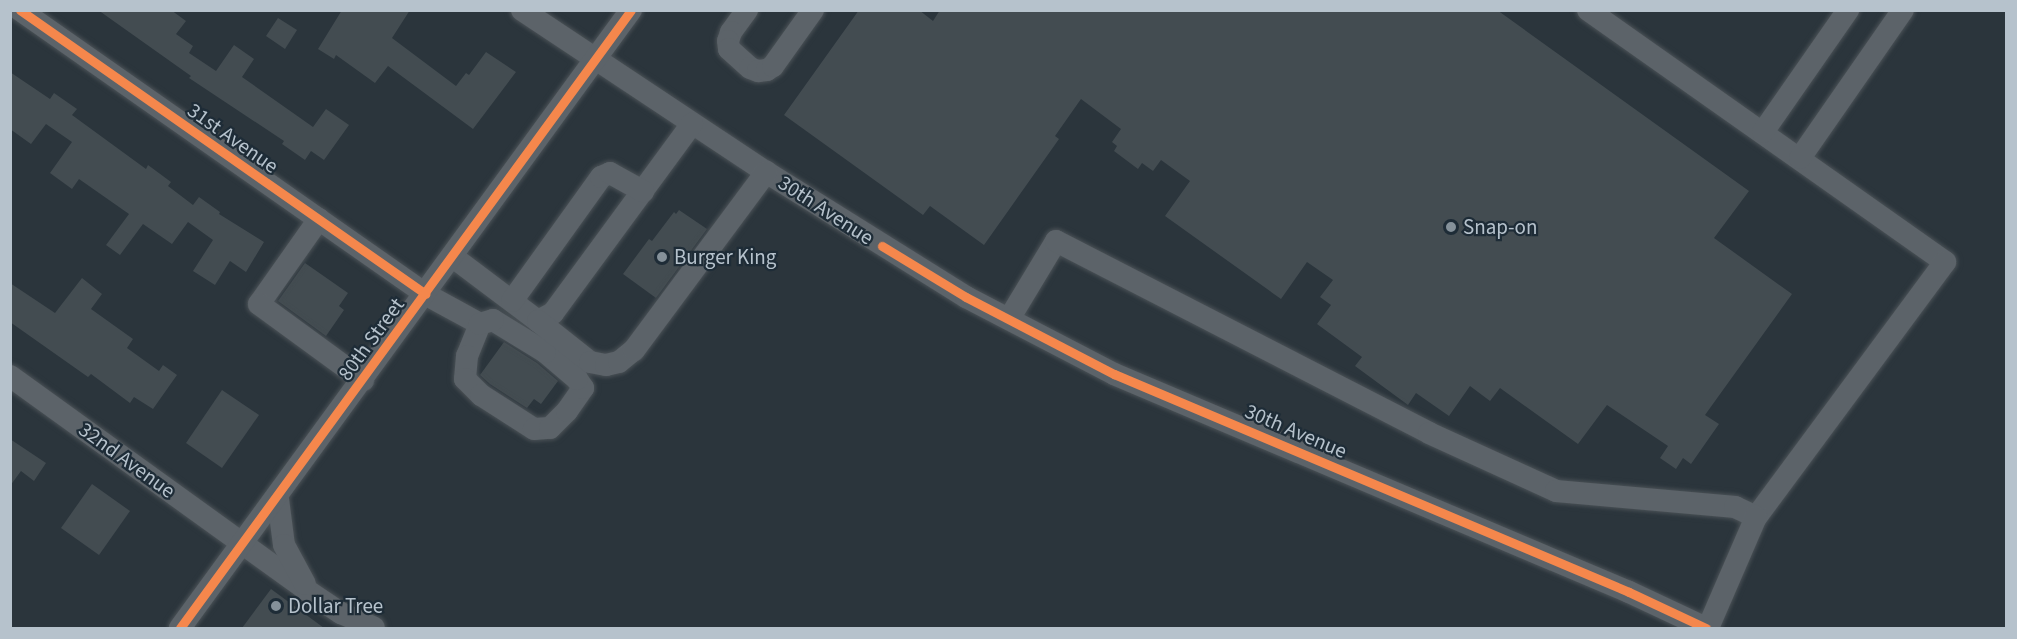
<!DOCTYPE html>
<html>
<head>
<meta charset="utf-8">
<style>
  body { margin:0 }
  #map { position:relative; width:2017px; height:639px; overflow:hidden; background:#2b353c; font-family:"Source Sans 3",sans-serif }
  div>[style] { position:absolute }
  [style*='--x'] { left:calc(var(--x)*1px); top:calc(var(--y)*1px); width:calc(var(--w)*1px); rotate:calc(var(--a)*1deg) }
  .building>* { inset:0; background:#434c51 }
  .roads { filter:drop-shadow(0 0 2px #4a5156) drop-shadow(0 0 2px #4a5156) }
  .minor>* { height:22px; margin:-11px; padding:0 11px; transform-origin:11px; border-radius:11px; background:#5c6369 }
  .cycleway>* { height:9px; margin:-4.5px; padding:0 4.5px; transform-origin:4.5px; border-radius:4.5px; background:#f5874c }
  .dots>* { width:16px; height:16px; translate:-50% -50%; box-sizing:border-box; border:3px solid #1e2c37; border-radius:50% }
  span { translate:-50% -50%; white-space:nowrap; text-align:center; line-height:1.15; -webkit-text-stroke:4.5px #1e2c37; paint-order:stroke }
  .street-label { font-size:21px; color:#b6c2cc }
  .poi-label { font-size:21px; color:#b6c2cc }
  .left { translate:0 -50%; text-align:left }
  .frame { position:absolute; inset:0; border:12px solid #b6c2cc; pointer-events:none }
</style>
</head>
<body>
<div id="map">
  <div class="building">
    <div style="clip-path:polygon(98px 10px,171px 10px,186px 21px,176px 34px,193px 46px,189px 53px,216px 71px,234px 45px,254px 59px,242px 77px,313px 127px,326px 109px,349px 125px,324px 160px,311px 151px,305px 160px,282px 144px,284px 141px,189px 78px,191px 76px)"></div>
    <div style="clip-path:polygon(342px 10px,410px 10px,392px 38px,456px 86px,466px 73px,469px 75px,486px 52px,516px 72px,473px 129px,388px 66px,375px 83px,336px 55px,334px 59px,318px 49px)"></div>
    <div style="clip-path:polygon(859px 10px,919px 10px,933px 21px,940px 10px,1497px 10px,1749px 191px,1714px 238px,1792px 294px,1705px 415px,1719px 424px,1691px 464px,1683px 458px,1676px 469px,1660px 458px,1668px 446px,1607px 405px,1578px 444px,1500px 388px,1490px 401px,1470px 386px,1449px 416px,1416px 393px,1408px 405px,1355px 366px,1362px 357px,1317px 324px,1331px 305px,1320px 297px,1333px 280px,1307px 262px,1281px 299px,1165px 216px,1190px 181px,1161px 160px,1153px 171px,1142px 163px,1138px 169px,1114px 151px,1117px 146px,1112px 142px,1121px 129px,1081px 99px,1055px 136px,1059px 139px,984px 245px,930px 206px,923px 215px,784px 115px)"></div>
    <div style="clip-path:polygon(278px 18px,297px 30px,285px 49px,266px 36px)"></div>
    <div style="clip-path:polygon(10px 72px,50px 99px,54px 93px,77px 109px,72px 115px,146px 169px,148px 165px,171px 182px,168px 186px,193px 205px,199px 197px,220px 212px,219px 214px,264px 242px,246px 272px,230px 261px,215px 285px,193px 271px,213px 240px,188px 222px,172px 244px,143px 224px,120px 255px,106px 245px,129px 214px,79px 179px,72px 189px,50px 173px,72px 142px,46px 124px,31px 144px,10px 129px)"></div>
    <div style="clip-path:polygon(679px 210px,707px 229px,656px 298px,623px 274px,649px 239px,652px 241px,674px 212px,676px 214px)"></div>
    <div style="clip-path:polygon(305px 263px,348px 293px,339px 306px,344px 310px,326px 336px,278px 301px)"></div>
    <div style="clip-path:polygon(82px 278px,102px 294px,91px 309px,133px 339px,127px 348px,159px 371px,163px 365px,177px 375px,153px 409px,134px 397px,130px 403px,91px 374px,88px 377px,10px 322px,10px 283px,55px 313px)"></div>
    <div style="clip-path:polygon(504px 342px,537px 363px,558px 381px,541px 404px,534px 399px,527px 408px,490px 384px,480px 375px)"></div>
    <div style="clip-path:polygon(222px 390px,259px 415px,222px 468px,186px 443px)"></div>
    <div style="clip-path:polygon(10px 439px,46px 463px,34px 481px,21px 471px,10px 486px)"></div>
    <div style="clip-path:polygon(92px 484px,130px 511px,99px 555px,61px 528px)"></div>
    <div style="clip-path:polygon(271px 589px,324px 628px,242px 628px)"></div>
  </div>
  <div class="roads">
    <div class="minor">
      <div style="--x:20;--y:10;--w:495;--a:35"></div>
      <div style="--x:425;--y:294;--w:63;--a:28.6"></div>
      <div style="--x:480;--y:324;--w:35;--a:112"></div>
      <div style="--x:467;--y:356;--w:23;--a:95"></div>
      <div style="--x:465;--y:379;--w:23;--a:45"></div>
      <div style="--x:481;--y:395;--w:63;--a:32.7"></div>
      <div style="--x:534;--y:429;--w:16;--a:-4"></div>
      <div style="--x:550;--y:428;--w:24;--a:-45"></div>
      <div style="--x:567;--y:411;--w:28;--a:-55"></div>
      <div style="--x:583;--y:388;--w:11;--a:-124"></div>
      <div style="--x:577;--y:379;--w:42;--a:-139.8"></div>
      <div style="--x:545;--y:352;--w:61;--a:-148.4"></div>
      <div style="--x:493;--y:320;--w:14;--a:163"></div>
      <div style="--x:522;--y:10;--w:293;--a:33.6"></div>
      <div style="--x:766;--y:172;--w:236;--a:32"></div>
      <div style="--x:966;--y:297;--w:167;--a:27.5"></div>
      <div style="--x:1114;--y:374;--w:559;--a:22.94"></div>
      <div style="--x:1629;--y:592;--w:85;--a:25.1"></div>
      <div style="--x:747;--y:10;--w:27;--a:126"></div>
      <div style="--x:731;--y:32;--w:9;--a:108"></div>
      <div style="--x:728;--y:41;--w:8;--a:83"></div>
      <div style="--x:729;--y:49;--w:28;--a:42"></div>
      <div style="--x:750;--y:68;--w:9;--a:21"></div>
      <div style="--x:758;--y:71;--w:9;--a:-6"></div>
      <div style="--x:767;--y:70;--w:7;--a:-34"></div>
      <div style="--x:773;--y:66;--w:69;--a:-54.5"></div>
      <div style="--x:1588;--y:10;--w:437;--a:35.2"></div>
      <div style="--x:1945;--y:262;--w:317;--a:126.5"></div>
      <div style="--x:1763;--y:132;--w:149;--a:-55.1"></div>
      <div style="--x:1800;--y:158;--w:180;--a:-55.2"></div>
      <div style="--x:319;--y:219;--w:104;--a:125.2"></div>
      <div style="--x:259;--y:304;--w:129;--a:36.2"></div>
      <div style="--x:453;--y:257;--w:106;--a:37"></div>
      <div style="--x:538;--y:321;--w:17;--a:-28"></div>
      <div style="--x:553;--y:313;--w:235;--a:-53.7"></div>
      <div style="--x:512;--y:301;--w:153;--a:-54.3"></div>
      <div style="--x:601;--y:177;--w:10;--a:-24"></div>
      <div style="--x:610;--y:173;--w:38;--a:29"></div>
      <div style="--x:1009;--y:319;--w:91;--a:-58.9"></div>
      <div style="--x:1056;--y:241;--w:420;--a:27.2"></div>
      <div style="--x:1429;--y:433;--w:140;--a:24.5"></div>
      <div style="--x:1556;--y:491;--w:180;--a:5.1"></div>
      <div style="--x:1735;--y:507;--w:23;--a:25"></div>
      <div style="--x:1756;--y:517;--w:121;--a:113.4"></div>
      <div style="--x:538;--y:321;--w:66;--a:38.3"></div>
      <div style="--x:590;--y:362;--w:16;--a:11"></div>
      <div style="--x:606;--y:365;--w:13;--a:-13"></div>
      <div style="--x:619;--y:362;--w:19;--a:-39"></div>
      <div style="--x:634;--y:350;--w:222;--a:-53.4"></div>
      <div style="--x:10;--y:376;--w:367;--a:35.8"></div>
      <div style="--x:308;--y:591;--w:40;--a:34"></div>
      <div style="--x:341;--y:613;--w:36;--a:24"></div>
      <div style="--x:278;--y:499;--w:46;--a:82.6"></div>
      <div style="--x:284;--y:545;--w:44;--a:61.7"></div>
      <div style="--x:180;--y:628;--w:765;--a:-53.88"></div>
    </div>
  </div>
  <div class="cycleway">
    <div style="--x:20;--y:10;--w:495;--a:35"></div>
    <div style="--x:882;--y:246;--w:98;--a:31.3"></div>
    <div style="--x:966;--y:297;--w:167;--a:27.5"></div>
    <div style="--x:1114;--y:374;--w:559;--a:22.94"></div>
    <div style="--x:1629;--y:592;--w:85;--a:25.1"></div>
    <div style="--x:180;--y:628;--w:765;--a:-53.88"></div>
  </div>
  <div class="dots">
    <div style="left:1451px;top:227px;background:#85919a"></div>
    <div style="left:662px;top:257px;background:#85919a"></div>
    <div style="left:276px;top:606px;background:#85919a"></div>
  </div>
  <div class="street-label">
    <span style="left:233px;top:138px;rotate:35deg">31st Avenue</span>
    <span style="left:826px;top:210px;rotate:33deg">30th Avenue</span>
    <span style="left:371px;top:339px;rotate:-54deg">80th Street</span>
    <span style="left:1296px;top:431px;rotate:23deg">30th Avenue</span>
    <span style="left:127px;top:460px;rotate:36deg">32nd Avenue</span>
  </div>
  <div class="poi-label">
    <span class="left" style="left:1463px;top:227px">Snap-on</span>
    <span class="left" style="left:674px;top:257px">Burger King</span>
    <span class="left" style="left:288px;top:606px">Dollar Tree</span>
  </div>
  <div class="frame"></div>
</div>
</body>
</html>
